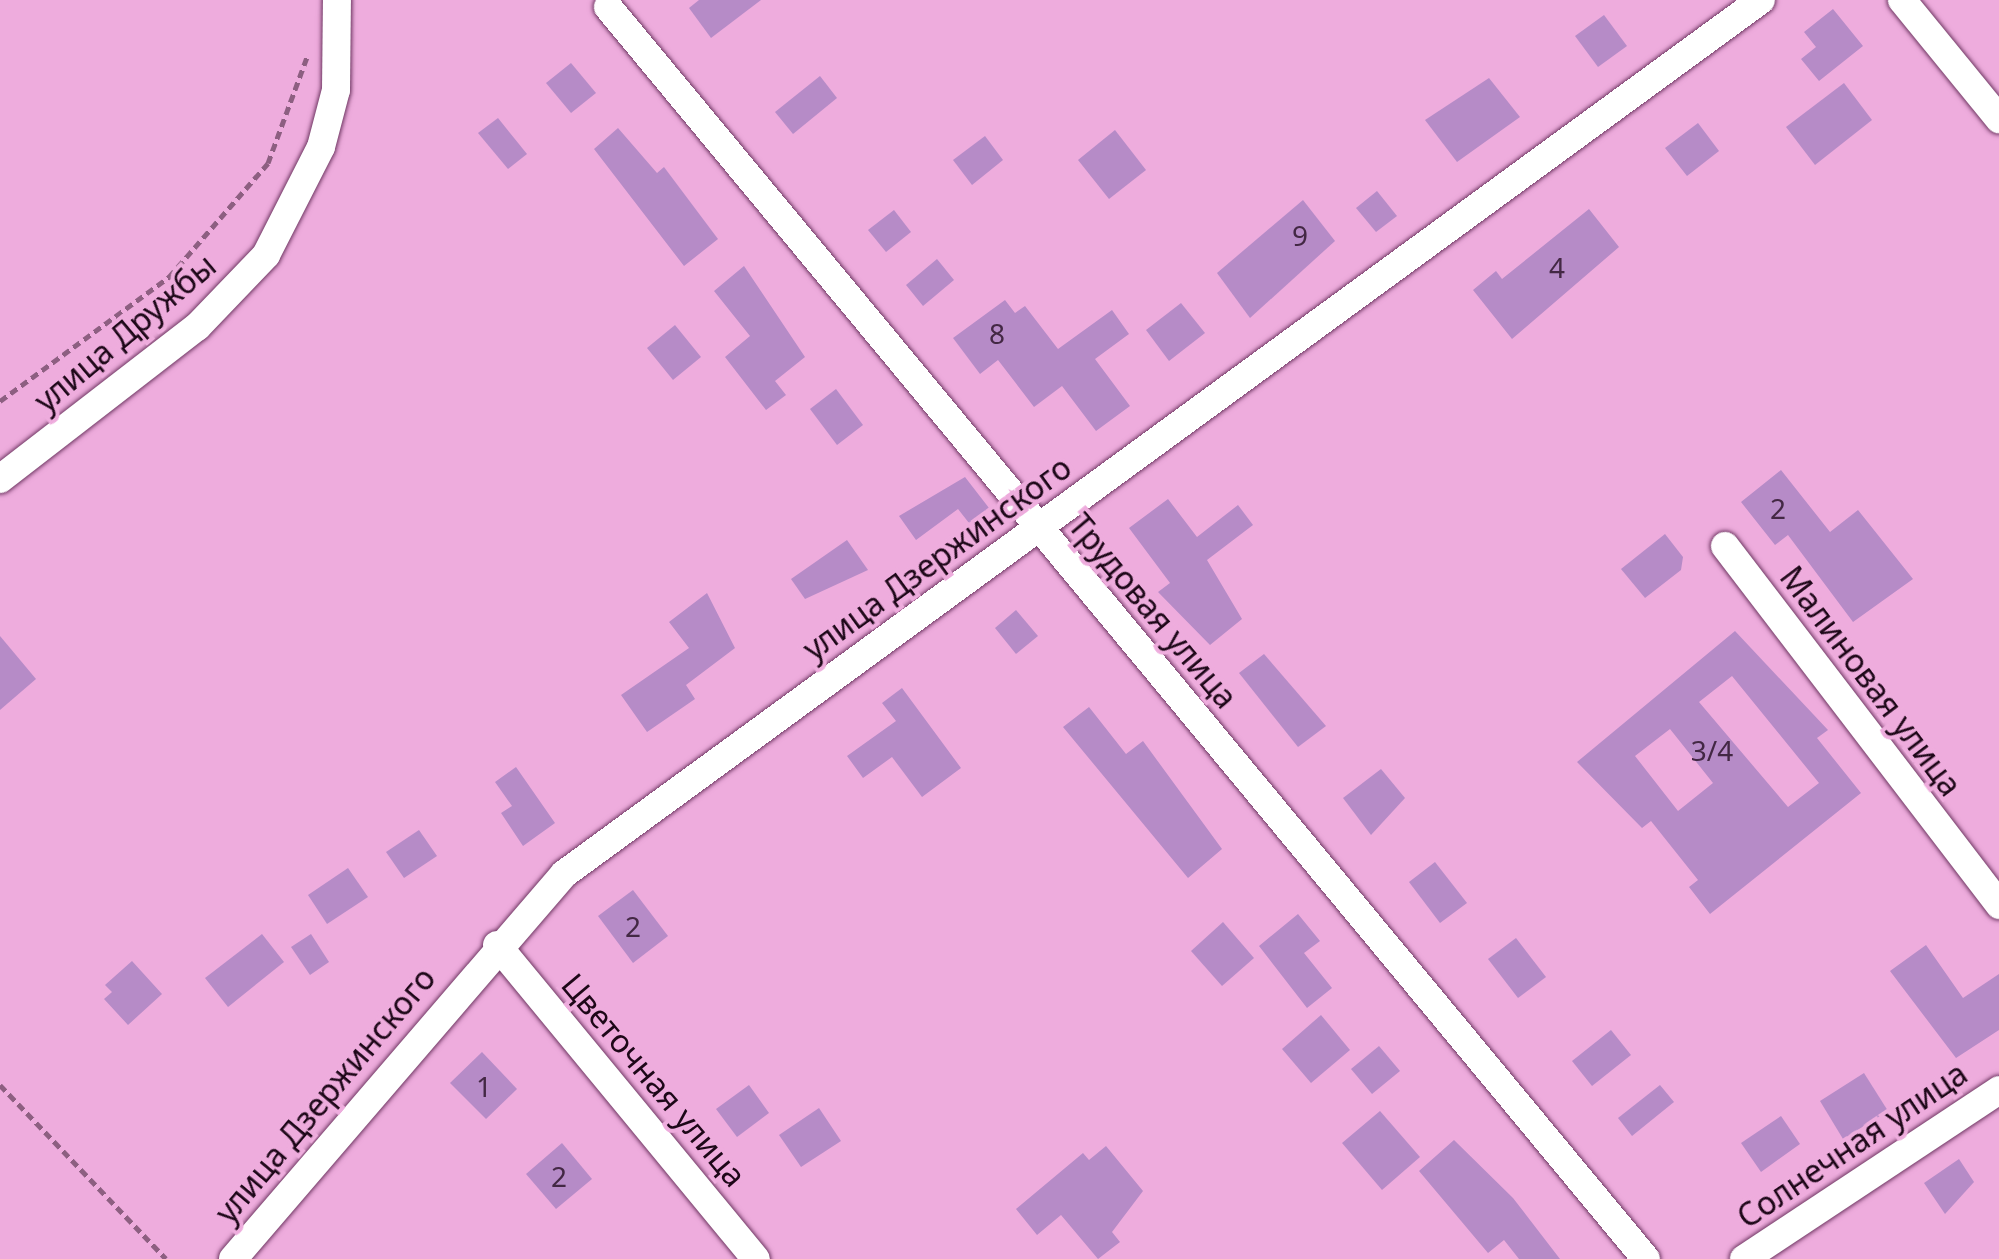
<!DOCTYPE html>
<html>
<head>
<meta charset="utf-8">
<style>
  body { margin:0 }
  #map { position:relative; width:1999px; height:1259px; overflow:hidden; background:#eeacdd; font-family:"Noto Sans",sans-serif }
  div>[style] { position:absolute }
  [style*='--x'] { left:calc(var(--x)*1px); top:calc(var(--y)*1px); width:calc(var(--w)*1px); rotate:calc(var(--a)*1deg) }
  .building>* { inset:0; background:#b68bc7 }
  .path>* { height:5px; margin-top:-2.5px; transform-origin:0; background:repeating-linear-gradient(90deg,#8d5f81 0 8px,transparent 0 13px) }
  .roads { filter:drop-shadow(0 0 2px #703864) drop-shadow(0 0 2px #703864) }
  .minor>* { height:28px; margin:-14px; padding:0 14px; transform-origin:14px; border-radius:14px; background:#fff }
  span { translate:-50% -50%; white-space:nowrap; text-align:center; line-height:1.15; -webkit-text-stroke:8px #eeacdd; paint-order:stroke }
  .number-label { font-size:28px; color:#432844 }
  .number-label span { -webkit-text-stroke-width:0 }
  .street-label { font-size:32px; color:#1d0718 }
</style>
</head>
<body>
<div id="map">
  <div class="building">
    <div style="clip-path:polygon(699px 0,761px 0,711px 38px,689px 8px)"></div>
    <div style="clip-path:polygon(1833px 9px,1863px 46px,1819px 81px,1801px 59px,1816px 47px,1804px 32px)"></div>
    <div style="clip-path:polygon(1604px 15px,1627px 46px,1598px 67px,1575px 36px)"></div>
    <div style="clip-path:polygon(571px 63px,596px 93px,571px 113px,546px 83px)"></div>
    <div style="clip-path:polygon(820px 76px,837px 98px,793px 134px,775px 112px)"></div>
    <div style="clip-path:polygon(1489px 78px,1520px 117px,1457px 162px,1425px 120px)"></div>
    <div style="clip-path:polygon(1844px 83px,1872px 120px,1815px 165px,1786px 127px)"></div>
    <div style="clip-path:polygon(498px 118px,527px 154px,508px 169px,478px 133px)"></div>
    <div style="clip-path:polygon(1698px 123px,1719px 151px,1687px 176px,1665px 148px)"></div>
    <div style="clip-path:polygon(618px 128px,657px 173px,664px 167px,718px 239px,684px 266px,594px 149px)"></div>
    <div style="clip-path:polygon(1115px 130px,1146px 170px,1109px 199px,1078px 160px)"></div>
    <div style="clip-path:polygon(985px 136px,1003px 160px,972px 185px,953px 160px)"></div>
    <div style="clip-path:polygon(1377px 191px,1397px 216px,1376px 232px,1356px 208px)"></div>
    <div style="clip-path:polygon(1303px 200px,1335px 241px,1250px 318px,1217px 273px)"></div>
    <div style="clip-path:polygon(1589px 209px,1619px 247px,1512px 339px,1473px 290px,1496px 271px,1502px 279px)"></div>
    <div style="clip-path:polygon(894px 210px,911px 232px,886px 252px,868px 230px)"></div>
    <div style="clip-path:polygon(937px 259px,954px 280px,923px 306px,906px 285px)"></div>
    <div style="clip-path:polygon(744px 266px,805px 357px,775px 381px,786px 395px,766px 410px,725px 357px,750px 336px,714px 291px)"></div>
    <div style="clip-path:polygon(1005px 300px,1015px 313px,1025px 306px,1058px 349px,1112px 310px,1129px 334px,1095px 359px,1130px 406px,1096px 431px,1062px 386px,1034px 407px,998px 360px,980px 374px,953px 338px)"></div>
    <div style="clip-path:polygon(1181px 303px,1205px 333px,1169px 361px,1146px 330px)"></div>
    <div style="clip-path:polygon(675px 325px,701px 357px,673px 380px,647px 348px)"></div>
    <div style="clip-path:polygon(836px 389px,863px 425px,837px 445px,810px 409px)"></div>
    <div style="clip-path:polygon(1781px 470px,1830px 532px,1858px 510px,1913px 579px,1853px 622px,1788px 535px,1775px 545px,1741px 502px)"></div>
    <div style="clip-path:polygon(965px 477px,989px 508px,969px 523px,958px 509px,916px 540px,899px 516px)"></div>
    <div style="clip-path:polygon(1168px 499px,1197px 537px,1238px 505px,1253px 525px,1207px 560px,1242px 619px,1210px 645px,1158px 592px,1170px 583px,1129px 528px)"></div>
    <div style="clip-path:polygon(1665px 534px,1683px 557px,1681px 570px,1645px 598px,1621px 569px)"></div>
    <div style="clip-path:polygon(847px 540px,868px 570px,805px 599px,791px 579px)"></div>
    <div style="clip-path:polygon(707px 593px,735px 648px,686px 685px,695px 699px,647px 732px,621px 695px,689px 648px,669px 622px)"></div>
    <div style="clip-path:polygon(1016px 610px,1038px 636px,1016px 654px,995px 628px)"></div>
    <div style="clip-path:polygon(evenodd,1735px 631px,1828px 730px,1817px 738px,1861px 793px,1710px 914px,1689px 887px,1698px 880px,1651px 821px,1642px 828px,1577px 762px,1735px 631px,1732px 676px,1819px 783px,1788px 807px,1699px 702px,1732px 676px,1735px 631px,1670px 729px,1713px 783px,1678px 811px,1635px 756px,1670px 729px)"></div>
    <div style="clip-path:polygon(0 636px,36px 679px,0 710px)"></div>
    <div style="clip-path:polygon(1264px 654px,1326px 726px,1298px 747px,1239px 673px)"></div>
    <div style="clip-path:polygon(902px 688px,961px 768px,922px 797px,892px 757px,863px 778px,847px 756px,896px 721px,882px 703px)"></div>
    <div style="clip-path:polygon(1089px 707px,1126px 754px,1143px 741px,1222px 849px,1188px 878px,1063px 727px)"></div>
    <div style="clip-path:polygon(516px 767px,555px 823px,523px 846px,501px 813px,512px 806px,495px 782px)"></div>
    <div style="clip-path:polygon(1381px 769px,1405px 798px,1371px 835px,1343px 798px)"></div>
    <div style="clip-path:polygon(419px 830px,437px 856px,404px 878px,386px 852px)"></div>
    <div style="clip-path:polygon(1435px 862px,1467px 903px,1440px 923px,1409px 882px)"></div>
    <div style="clip-path:polygon(348px 868px,368px 897px,327px 924px,308px 895px)"></div>
    <div style="clip-path:polygon(633px 890px,668px 936px,633px 963px,598px 916px)"></div>
    <div style="clip-path:polygon(1298px 914px,1320px 941px,1304px 953px,1332px 988px,1307px 1008px,1259px 946px)"></div>
    <div style="clip-path:polygon(1223px 922px,1254px 958px,1222px 986px,1191px 951px)"></div>
    <div style="clip-path:polygon(262px 934px,284px 962px,228px 1007px,205px 978px)"></div>
    <div style="clip-path:polygon(311px 934px,329px 962px,310px 975px,291px 947px)"></div>
    <div style="clip-path:polygon(1516px 938px,1546px 977px,1518px 998px,1488px 959px)"></div>
    <div style="clip-path:polygon(1926px 945px,1963px 998px,1999px 974px,1999px 1030px,1956px 1058px,1890px 971px)"></div>
    <div style="clip-path:polygon(132px 961px,162px 994px,128px 1025px,104px 999px,112px 992px,105px 985px)"></div>
    <div style="clip-path:polygon(1321px 1015px,1350px 1050px,1311px 1083px,1282px 1049px)"></div>
    <div style="clip-path:polygon(1611px 1030px,1631px 1055px,1592px 1086px,1572px 1061px)"></div>
    <div style="clip-path:polygon(1379px 1046px,1400px 1071px,1372px 1094px,1351px 1069px)"></div>
    <div style="clip-path:polygon(482px 1052px,517px 1089px,486px 1119px,450px 1083px)"></div>
    <div style="clip-path:polygon(1864px 1073px,1888px 1111px,1843px 1139px,1820px 1101px)"></div>
    <div style="clip-path:polygon(749px 1085px,769px 1113px,737px 1137px,716px 1109px)"></div>
    <div style="clip-path:polygon(1660px 1085px,1674px 1102px,1632px 1136px,1618px 1118px)"></div>
    <div style="clip-path:polygon(819px 1108px,841px 1141px,801px 1167px,779px 1135px)"></div>
    <div style="clip-path:polygon(1380px 1111px,1420px 1157px,1382px 1190px,1342px 1143px)"></div>
    <div style="clip-path:polygon(1781px 1116px,1800px 1144px,1761px 1172px,1741px 1143px)"></div>
    <div style="clip-path:polygon(1454px 1140px,1513px 1198px,1560px 1259px,1519px 1259px,1504px 1240px,1488px 1253px,1419px 1171px)"></div>
    <div style="clip-path:polygon(562px 1143px,592px 1179px,556px 1209px,526px 1174px)"></div>
    <div style="clip-path:polygon(1106px 1146px,1143px 1191px,1112px 1232px,1120px 1242px,1098px 1259px,1061px 1215px,1037px 1235px,1016px 1209px,1083px 1153px,1089px 1160px)"></div>
    <div style="clip-path:polygon(1959px 1159px,1974px 1182px,1945px 1214px,1924px 1183px)"></div>
  </div>
  <div class="path">
    <div style="--x:0;--y:401;--w:210;--a:-36.3"></div>
    <div style="--x:169;--y:277;--w:151;--a:-49"></div>
    <div style="--x:268;--y:163;--w:116;--a:-69.8"></div>
    <div style="--x:0;--y:1085;--w:240;--a:46.3"></div>
  </div>
  <div class="roads">
    <div class="minor">
      <div style="--x:1902;--y:0;--w:154;--a:50.8"></div>
      <div style="--x:608;--y:7;--w:1626;--a:50.34"></div>
      <div style="--x:0;--y:479;--w:249;--a:-37.7"></div>
      <div style="--x:197;--y:327;--w:100;--a:-46.2"></div>
      <div style="--x:266;--y:255;--w:121;--a:-63"></div>
      <div style="--x:321;--y:147;--w:59;--a:-75.3"></div>
      <div style="--x:336;--y:90;--w:90;--a:-89.4"></div>
      <div style="--x:1725;--y:546;--w:452;--a:52.6"></div>
      <div style="--x:497;--y:945;--w:407;--a:50.5"></div>
      <div style="--x:233;--y:1259;--w:508;--a:-49.31"></div>
      <div style="--x:564;--y:874;--w:1482;--a:-36.14"></div>
      <div style="--x:1744;--y:1259;--w:306;--a:-33.5"></div>
    </div>
  </div>
  <div class="number-label">
    <span style="left:1300px;top:235px">9</span>
    <span style="left:1557px;top:267px">4</span>
    <span style="left:997px;top:333px">8</span>
    <span style="left:1778px;top:508px">2</span>
    <span style="left:1712px;top:750px">3/4</span>
    <span style="left:633px;top:926px">2</span>
    <span style="left:484px;top:1086px">1</span>
    <span style="left:559px;top:1176px">2</span>
  </div>
  <div class="street-label">
    <span style="left:125px;top:333px;rotate:-40deg">улица Дружбы</span>
    <span style="left:937px;top:558px;rotate:-36deg">улица Дзержинского</span>
    <span style="left:1153px;top:611px;rotate:50deg">Трудовая улица</span>
    <span style="left:1871px;top:681px;rotate:53deg">Малиновая улица</span>
    <span style="left:654px;top:1080px;rotate:50deg">Цветочная улица</span>
    <span style="left:325px;top:1095px;rotate:-50deg">улица Дзержинского</span>
    <span style="left:1852px;top:1145px;rotate:-34deg">Солнечная улица</span>
  </div>
</div>
</body>
</html>
